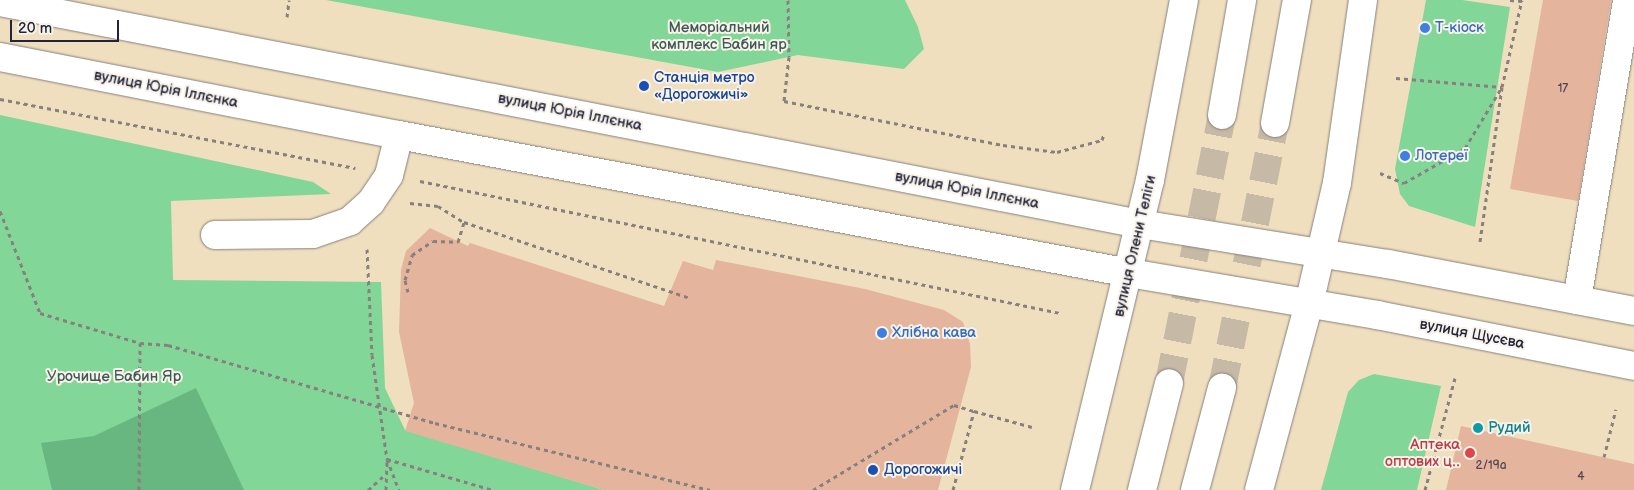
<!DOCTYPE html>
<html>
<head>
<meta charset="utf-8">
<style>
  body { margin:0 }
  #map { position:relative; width:1634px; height:490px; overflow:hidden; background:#efdfbf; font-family:"Balsamiq Sans",sans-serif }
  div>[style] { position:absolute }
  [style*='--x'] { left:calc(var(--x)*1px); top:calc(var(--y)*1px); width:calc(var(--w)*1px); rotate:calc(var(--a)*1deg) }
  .green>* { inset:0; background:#82d698 }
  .forest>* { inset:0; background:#69b780 }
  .building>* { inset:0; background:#e4b49d }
  .major-tunnel>* { height:28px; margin-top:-14px; transform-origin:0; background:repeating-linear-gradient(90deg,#c6b9a5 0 28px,transparent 0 42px) }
  .path>* { height:3px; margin-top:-1.5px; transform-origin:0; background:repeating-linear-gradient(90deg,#88807d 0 4px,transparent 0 8px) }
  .roads { filter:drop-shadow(0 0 1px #88807d) drop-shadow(0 0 1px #88807d) }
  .minor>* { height:28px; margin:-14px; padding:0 14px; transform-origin:14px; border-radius:14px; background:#fff }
  .major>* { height:28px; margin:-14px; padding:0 14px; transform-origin:14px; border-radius:14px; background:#fff }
  .path-bridge>* { height:3px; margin-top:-1.5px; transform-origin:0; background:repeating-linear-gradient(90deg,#88807d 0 4px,transparent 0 8px) }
  .dots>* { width:14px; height:14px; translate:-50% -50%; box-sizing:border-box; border:2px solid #f7f3e8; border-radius:50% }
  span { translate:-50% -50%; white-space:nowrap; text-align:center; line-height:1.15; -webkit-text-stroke:4px #f7f3e8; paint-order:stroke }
  .number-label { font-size:12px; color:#524654 }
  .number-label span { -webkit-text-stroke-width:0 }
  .park-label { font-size:15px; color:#3f5857 }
  .shop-label { font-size:15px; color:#366cbe }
  .left { translate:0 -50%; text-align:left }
  .transit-label { font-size:15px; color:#164399 }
  .street-label { font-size:15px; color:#22223b }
  .culture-label { font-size:15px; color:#0d838f }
  .health-label { font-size:15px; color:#be3a42 }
  .right { translate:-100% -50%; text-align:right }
  .scale { position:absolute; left:10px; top:20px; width:109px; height:22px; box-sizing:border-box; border:2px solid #22223b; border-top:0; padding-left:6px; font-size:15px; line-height:18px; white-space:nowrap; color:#22223b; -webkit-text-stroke:4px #f7f3e8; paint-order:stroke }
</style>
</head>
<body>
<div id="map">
  <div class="green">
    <div style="clip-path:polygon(326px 0,905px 0,918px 27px,924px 49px,904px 69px,798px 55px,718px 72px)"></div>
    <div style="clip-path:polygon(1426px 0,1462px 0,1510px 7px,1475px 227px,1409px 206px,1400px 194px,1395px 169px)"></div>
    <div style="clip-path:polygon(0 115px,313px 182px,331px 194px,171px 201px,173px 280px,381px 282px,385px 388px,405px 430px,604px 490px,0 490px)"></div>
    <div style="clip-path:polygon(1374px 374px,1441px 386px,1417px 490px,1321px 490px,1348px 392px,1359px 380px)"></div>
  </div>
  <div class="forest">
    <div style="clip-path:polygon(196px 388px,244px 490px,52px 490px,41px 443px,94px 436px)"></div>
  </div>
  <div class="building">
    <div style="clip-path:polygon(1543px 0,1611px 0,1578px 201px,1510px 189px)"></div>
    <div style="clip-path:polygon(430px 228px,468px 246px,470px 243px,664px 306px,683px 261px,713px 270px,716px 260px,865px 289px,944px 310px,963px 322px,970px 344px,971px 367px,938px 490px,604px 490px,405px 431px,414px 403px,399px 332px,401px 270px,406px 251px)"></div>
    <div style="clip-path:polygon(1461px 426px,1634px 464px,1634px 490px,1446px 490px)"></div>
  </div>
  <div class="major-tunnel">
    <div style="--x:1169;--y:383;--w:273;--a:-78.8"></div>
    <div style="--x:1222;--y:388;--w:270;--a:-78.7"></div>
  </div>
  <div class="path">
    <div style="--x:788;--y:0;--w:57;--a:89"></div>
    <div style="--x:789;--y:57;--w:44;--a:96.5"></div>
    <div style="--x:784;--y:101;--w:223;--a:11.4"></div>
    <div style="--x:1003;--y:145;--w:54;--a:7.4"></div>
    <div style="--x:1057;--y:152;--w:47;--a:-14.9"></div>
    <div style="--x:1102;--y:140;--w:6;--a:-72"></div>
    <div style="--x:1510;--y:0;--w:12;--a:5"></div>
    <div style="--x:287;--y:17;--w:17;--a:-83"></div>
    <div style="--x:1396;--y:78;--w:106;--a:4.9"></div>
    <div style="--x:1502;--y:87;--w:156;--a:98.1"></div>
    <div style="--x:0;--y:99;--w:362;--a:11"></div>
    <div style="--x:1380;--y:173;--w:26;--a:23"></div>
    <div style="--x:1404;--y:183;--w:70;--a:-29.8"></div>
    <div style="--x:1465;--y:148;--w:71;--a:-58.8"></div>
    <div style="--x:1502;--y:87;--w:89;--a:-77.1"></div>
    <div style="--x:420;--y:181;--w:653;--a:11.65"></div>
    <div style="--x:410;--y:203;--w:28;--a:6"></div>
    <div style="--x:438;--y:206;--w:31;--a:32"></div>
    <div style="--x:464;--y:222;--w:238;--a:18.6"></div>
    <div style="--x:0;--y:211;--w:110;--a:68.6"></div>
    <div style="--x:40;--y:313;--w:104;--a:16.7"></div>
    <div style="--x:140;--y:343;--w:28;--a:4"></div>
    <div style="--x:367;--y:249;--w:106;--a:87.3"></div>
    <div style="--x:372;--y:355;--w:105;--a:81.8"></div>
    <div style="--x:387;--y:459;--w:33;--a:69"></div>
    <div style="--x:408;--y:292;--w:12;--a:-104"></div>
    <div style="--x:405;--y:280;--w:26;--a:-74"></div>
    <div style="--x:412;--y:255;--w:25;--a:-34"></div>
    <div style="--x:433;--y:241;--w:25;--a:2"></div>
    <div style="--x:458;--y:242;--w:21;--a:-73"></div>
    <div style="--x:435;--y:423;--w:283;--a:13.7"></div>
    <div style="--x:1604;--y:457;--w:49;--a:-76"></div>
    <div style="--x:139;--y:490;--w:147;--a:-89.6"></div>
    <div style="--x:368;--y:490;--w:24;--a:-42"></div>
    <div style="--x:386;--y:490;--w:31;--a:-88"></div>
    <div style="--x:387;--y:459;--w:110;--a:16.3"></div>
    <div style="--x:813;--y:490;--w:165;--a:-31.1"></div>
    <div style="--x:954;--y:405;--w:21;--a:17"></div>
    <div style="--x:953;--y:490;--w:82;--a:-75.1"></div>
    <div style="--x:974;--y:411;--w:60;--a:15.4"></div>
    <div style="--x:1425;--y:490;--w:116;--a:-75"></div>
  </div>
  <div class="roads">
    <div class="minor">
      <div style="--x:215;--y:235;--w:98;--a:-0.6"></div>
      <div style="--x:313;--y:234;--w:39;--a:-19"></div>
      <div style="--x:350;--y:221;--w:28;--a:-42"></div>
      <div style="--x:371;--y:202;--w:32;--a:-56"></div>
      <div style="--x:389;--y:175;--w:41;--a:-76"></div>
      <div style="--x:1577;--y:300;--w:304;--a:-80.5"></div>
    </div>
    <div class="major">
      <div style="--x:0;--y:2;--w:1161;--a:11.02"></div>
      <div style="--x:1140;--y:224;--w:251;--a:9.2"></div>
      <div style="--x:1388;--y:264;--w:250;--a:10.8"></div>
      <div style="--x:0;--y:57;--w:407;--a:11.1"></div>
      <div style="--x:399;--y:135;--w:743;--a:10.7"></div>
      <div style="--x:1129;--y:273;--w:252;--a:9.6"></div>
      <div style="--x:1377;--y:315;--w:262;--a:11.2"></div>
      <div style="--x:1222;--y:115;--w:117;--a:-80.1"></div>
      <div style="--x:1275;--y:123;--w:125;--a:-79.9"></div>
      <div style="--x:1075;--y:490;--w:319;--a:-76.4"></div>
      <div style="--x:1150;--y:180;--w:183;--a:-79.3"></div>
      <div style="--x:1142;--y:490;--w:110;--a:-75.8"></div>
      <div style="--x:1195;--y:490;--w:106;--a:-75.2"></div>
      <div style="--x:1259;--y:490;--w:193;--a:-75"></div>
      <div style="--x:1309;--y:304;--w:124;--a:-77"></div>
      <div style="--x:1337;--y:183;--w:185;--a:-81.9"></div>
    </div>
  </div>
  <div class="path-bridge">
    <div style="--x:168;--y:345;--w:278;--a:16.3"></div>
  </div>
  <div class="dots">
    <div style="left:1425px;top:28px;background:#3f7fe0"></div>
    <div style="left:644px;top:86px;background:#1a4fb4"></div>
    <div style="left:1405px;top:156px;background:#3f7fe0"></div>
    <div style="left:882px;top:333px;background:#3f7fe0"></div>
    <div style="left:1478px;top:428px;background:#0f9aa8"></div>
    <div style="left:1470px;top:453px;background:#e0444e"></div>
    <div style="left:873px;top:470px;background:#1a4fb4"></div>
  </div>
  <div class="number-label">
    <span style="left:1563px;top:89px">17</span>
    <span style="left:1491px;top:466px">2/19a</span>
    <span style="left:1581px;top:477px">4</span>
  </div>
  <div class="park-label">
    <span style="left:719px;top:36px">Меморіальний<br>комплекс Бабин яр</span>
    <span style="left:114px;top:377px">Урочище Бабин Яр</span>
  </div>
  <div class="shop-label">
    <span class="left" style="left:1435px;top:28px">Т-кіоск</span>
    <span class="left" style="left:1415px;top:156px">Лотереї</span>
    <span class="left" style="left:892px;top:333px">Хлібна кава</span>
  </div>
  <div class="transit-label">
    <span class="left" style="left:654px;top:86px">Станція метро<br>«Дорогожичі»</span>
    <span class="left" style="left:884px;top:470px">Дорогожичі</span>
  </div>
  <div class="street-label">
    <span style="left:166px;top:89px;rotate:11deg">вулиця Юрія Іллєнка</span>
    <span style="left:570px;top:112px;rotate:11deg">вулиця Юрія Іллєнка</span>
    <span style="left:967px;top:190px;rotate:11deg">вулиця Юрія Іллєнка</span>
    <span style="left:1135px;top:246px;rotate:-77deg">вулиця Олени Теліги</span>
    <span style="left:1472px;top:334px;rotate:11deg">вулиця Щусєва</span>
  </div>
  <div class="culture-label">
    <span class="left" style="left:1488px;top:428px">Рудий</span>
  </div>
  <div class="health-label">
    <span class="right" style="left:1460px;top:453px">Аптека<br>оптових ц‥</span>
  </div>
  <div class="scale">20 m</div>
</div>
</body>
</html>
